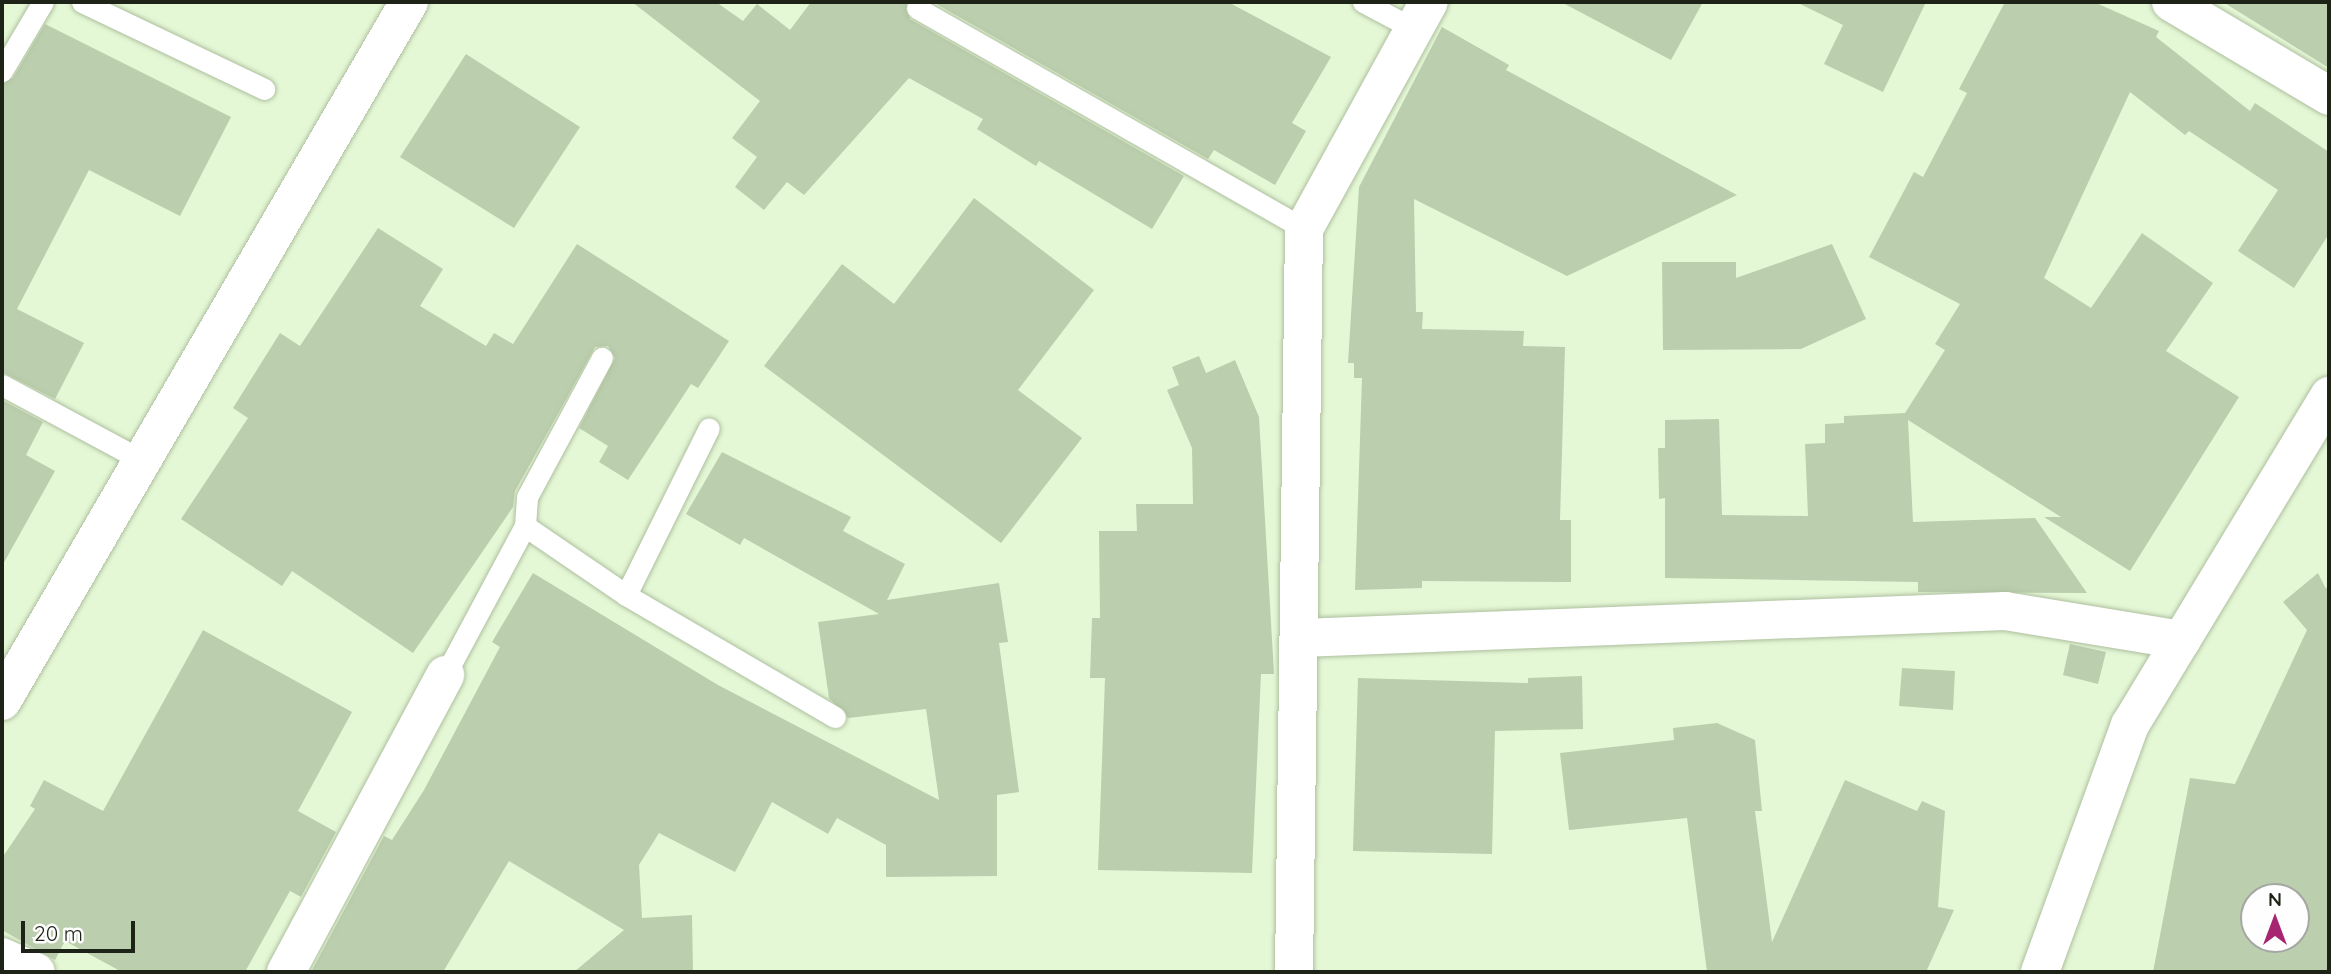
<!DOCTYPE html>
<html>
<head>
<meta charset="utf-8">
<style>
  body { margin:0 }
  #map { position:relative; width:2331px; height:974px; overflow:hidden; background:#e5f8d6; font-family:Quicksand,sans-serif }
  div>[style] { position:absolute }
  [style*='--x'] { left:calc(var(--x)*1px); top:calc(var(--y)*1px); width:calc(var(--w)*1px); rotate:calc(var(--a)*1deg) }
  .building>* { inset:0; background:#bbcead }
  .roads { filter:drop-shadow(0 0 2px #adbf9f) drop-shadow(0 0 2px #adbf9f) }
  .service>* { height:21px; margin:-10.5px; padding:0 10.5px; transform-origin:10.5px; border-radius:10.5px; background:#fff }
  .minor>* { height:38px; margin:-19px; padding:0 19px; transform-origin:19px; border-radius:19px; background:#fff }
  .tertiary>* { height:38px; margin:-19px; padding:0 19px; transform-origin:19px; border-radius:19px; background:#fff }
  span { translate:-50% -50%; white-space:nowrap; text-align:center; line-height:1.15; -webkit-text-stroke:5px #fefefe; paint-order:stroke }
  .frame { position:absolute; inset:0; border:4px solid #1d2417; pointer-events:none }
  .north { position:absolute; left:2240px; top:883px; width:70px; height:70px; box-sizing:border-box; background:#fefefe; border:2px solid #a4a7a2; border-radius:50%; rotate:0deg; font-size:19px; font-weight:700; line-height:28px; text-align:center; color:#1d2417 }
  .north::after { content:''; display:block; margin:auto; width:24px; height:32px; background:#a72472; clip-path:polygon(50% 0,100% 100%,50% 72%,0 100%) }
  .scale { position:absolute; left:21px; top:921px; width:114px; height:32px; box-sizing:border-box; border:4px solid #1d2417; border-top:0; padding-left:9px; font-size:21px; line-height:24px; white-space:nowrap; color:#1d2417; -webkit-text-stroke:5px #fefefe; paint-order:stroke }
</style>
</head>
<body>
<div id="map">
  <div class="building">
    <div style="clip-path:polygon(632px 2px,716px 2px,743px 21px,757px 4px,790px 30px,811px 2px,906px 2px,910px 19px,1184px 176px,1152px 229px,1039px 161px,1036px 166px,977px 129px,983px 119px,909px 78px,804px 195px,787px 182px,764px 210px,735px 187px,757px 157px,732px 138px,760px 101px)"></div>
    <div style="clip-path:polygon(933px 2px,1228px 2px,1331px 57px,1292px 123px,1306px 131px,1275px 185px,1214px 150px,1208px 159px)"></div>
    <div style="clip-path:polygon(1561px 2px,1703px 2px,1671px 60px)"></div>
    <div style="clip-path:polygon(1796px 2px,1926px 2px,1883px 92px,1824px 64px,1843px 25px)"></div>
    <div style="clip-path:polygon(2005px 2px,2094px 2px,2159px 31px,2156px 37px,2250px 111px,2255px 103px,2329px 152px,2329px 234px,2294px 288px,2238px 251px,2278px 190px,2189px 131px,2185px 135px,2130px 92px,2044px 278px,2091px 308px,2142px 233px,2213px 283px,2166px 351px,2239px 397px,2130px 571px,2044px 517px,2061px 517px,1908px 420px,1913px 522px,2035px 518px,2087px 593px,1918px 592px,1918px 582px,1665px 578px,1665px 498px,1659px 499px,1658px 448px,1665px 448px,1665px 420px,1719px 419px,1722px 515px,1808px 516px,1805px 444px,1825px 443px,1825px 424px,1844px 423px,1844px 416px,1905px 413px,1945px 350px,1935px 344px,1960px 304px,1869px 257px,1914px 172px,1923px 177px,1967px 93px,1959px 89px)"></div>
    <div style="clip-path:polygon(2223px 2px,2329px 2px,2329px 68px)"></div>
    <div style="clip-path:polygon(45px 24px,231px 117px,180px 216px,89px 170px,17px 309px,84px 343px,55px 399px,2px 372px,2px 84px,13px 78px)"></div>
    <div style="clip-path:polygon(1442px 27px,1509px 65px,1506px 70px,1737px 195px,1567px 276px,1414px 199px,1416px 312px,1423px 312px,1422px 329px,1524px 331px,1523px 346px,1565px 347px,1560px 520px,1571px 520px,1571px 582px,1422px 581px,1422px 588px,1355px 590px,1362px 378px,1354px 378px,1354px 363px,1348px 363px,1359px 187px)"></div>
    <div style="clip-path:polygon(466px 54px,580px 127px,514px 228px,400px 157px)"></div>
    <div style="clip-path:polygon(974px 198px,1094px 290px,1018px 390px,1082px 438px,1001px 543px,764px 366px,842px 264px,894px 304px)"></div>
    <div style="clip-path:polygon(378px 228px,443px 269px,420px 306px,486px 346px,494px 333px,513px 344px,577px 244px,729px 341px,698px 388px,691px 384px,628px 480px,599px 462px,608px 446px,579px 428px,615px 358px,608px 346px,595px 347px,515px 491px,513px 507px,413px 653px,292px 571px,282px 586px,181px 519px,248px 418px,233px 408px,280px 333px,300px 346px)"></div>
    <div style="clip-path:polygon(1832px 244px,1866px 319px,1801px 349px,1663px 350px,1662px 262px,1736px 262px,1736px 278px)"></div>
    <div style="clip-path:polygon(1199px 356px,1206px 373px,1235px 360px,1259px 417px,1274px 674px,1261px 674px,1252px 873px,1098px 870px,1105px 678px,1090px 678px,1092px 618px,1100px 618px,1099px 531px,1137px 531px,1136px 504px,1193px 504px,1192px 448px,1167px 390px,1179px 385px,1172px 367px)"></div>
    <div style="clip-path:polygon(2px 400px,43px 422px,26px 455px,55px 471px,2px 566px)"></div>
    <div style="clip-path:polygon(722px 452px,851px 517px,843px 531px,905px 564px,887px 600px,999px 583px,1008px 642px,999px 643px,1019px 792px,997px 795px,997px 876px,886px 877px,886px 845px,837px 818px,828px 834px,772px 802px,735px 872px,659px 833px,639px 865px,642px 918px,692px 915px,693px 972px,574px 972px,624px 930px,509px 861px,443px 972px,311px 972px,384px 836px,392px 840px,424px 790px,500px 647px,492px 642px,533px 573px,718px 685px,939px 800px,926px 709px,848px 718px,829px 698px,818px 622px,879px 614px,744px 538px,740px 545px,686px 514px)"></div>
    <div style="clip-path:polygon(evenodd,2318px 573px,2326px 589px,2329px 582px,2329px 972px,2153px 972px,2190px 778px,2235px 784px,2307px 630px,2283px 602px,2318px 573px,2254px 897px,2296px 897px,2296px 939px,2254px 939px,2254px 897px)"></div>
    <div style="clip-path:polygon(203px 630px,352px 712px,298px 811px,336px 832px,301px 897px,290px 891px,245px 972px,122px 972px,65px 941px,55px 960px,2px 930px,2px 858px,35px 809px,30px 806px,44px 780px,103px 811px)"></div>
    <div style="clip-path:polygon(2070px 644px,2106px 652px,2098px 684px,2063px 675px)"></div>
    <div style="clip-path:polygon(1902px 668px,1955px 671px,1953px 710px,1899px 706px)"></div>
    <div style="clip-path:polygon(1582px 676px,1583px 729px,1495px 731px,1492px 854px,1353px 851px,1358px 678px,1528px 683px,1528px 678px)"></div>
    <div style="clip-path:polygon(1717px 723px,1755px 740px,1762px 811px,1755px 811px,1772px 942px,1845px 780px,1917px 811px,1922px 801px,1945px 811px,1938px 907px,1954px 910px,1926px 972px,1707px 972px,1687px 818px,1569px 830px,1560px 753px,1674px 740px,1673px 728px)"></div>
  </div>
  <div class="roads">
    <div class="service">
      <div style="--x:82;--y:2;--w:202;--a:25.5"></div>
      <div style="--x:1363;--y:2;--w:58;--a:27.9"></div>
      <div style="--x:917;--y:8;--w:446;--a:29.7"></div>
      <div style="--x:2;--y:71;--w:80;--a:-59.3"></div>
      <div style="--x:2;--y:385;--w:160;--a:28.3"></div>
      <div style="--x:525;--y:526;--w:29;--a:-86"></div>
      <div style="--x:527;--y:497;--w:158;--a:-61.7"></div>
      <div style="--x:626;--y:595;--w:186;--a:-63.6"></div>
      <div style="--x:445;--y:675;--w:169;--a:-61.8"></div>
      <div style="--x:525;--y:526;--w:122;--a:34.3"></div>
      <div style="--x:626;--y:595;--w:242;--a:30.3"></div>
    </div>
    <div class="minor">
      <div style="--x:2171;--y:2;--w:184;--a:30.7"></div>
      <div style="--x:1301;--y:638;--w:705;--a:-2.2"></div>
      <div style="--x:2005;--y:611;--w:179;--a:9.3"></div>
      <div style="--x:2;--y:701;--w:809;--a:-59.79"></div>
      <div style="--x:2;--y:957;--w:37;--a:24"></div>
      <div style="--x:286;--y:972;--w:337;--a:-61.8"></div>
      <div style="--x:1294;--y:972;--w:743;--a:-89.23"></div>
      <div style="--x:1304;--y:229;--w:259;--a:-61.2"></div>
    </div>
    <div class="tertiary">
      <div style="--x:2040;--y:972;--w:263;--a:-70"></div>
      <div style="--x:2130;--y:725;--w:385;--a:-58.8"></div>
    </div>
  </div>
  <div class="frame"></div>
  <div class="north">N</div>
  <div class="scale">20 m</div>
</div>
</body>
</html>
